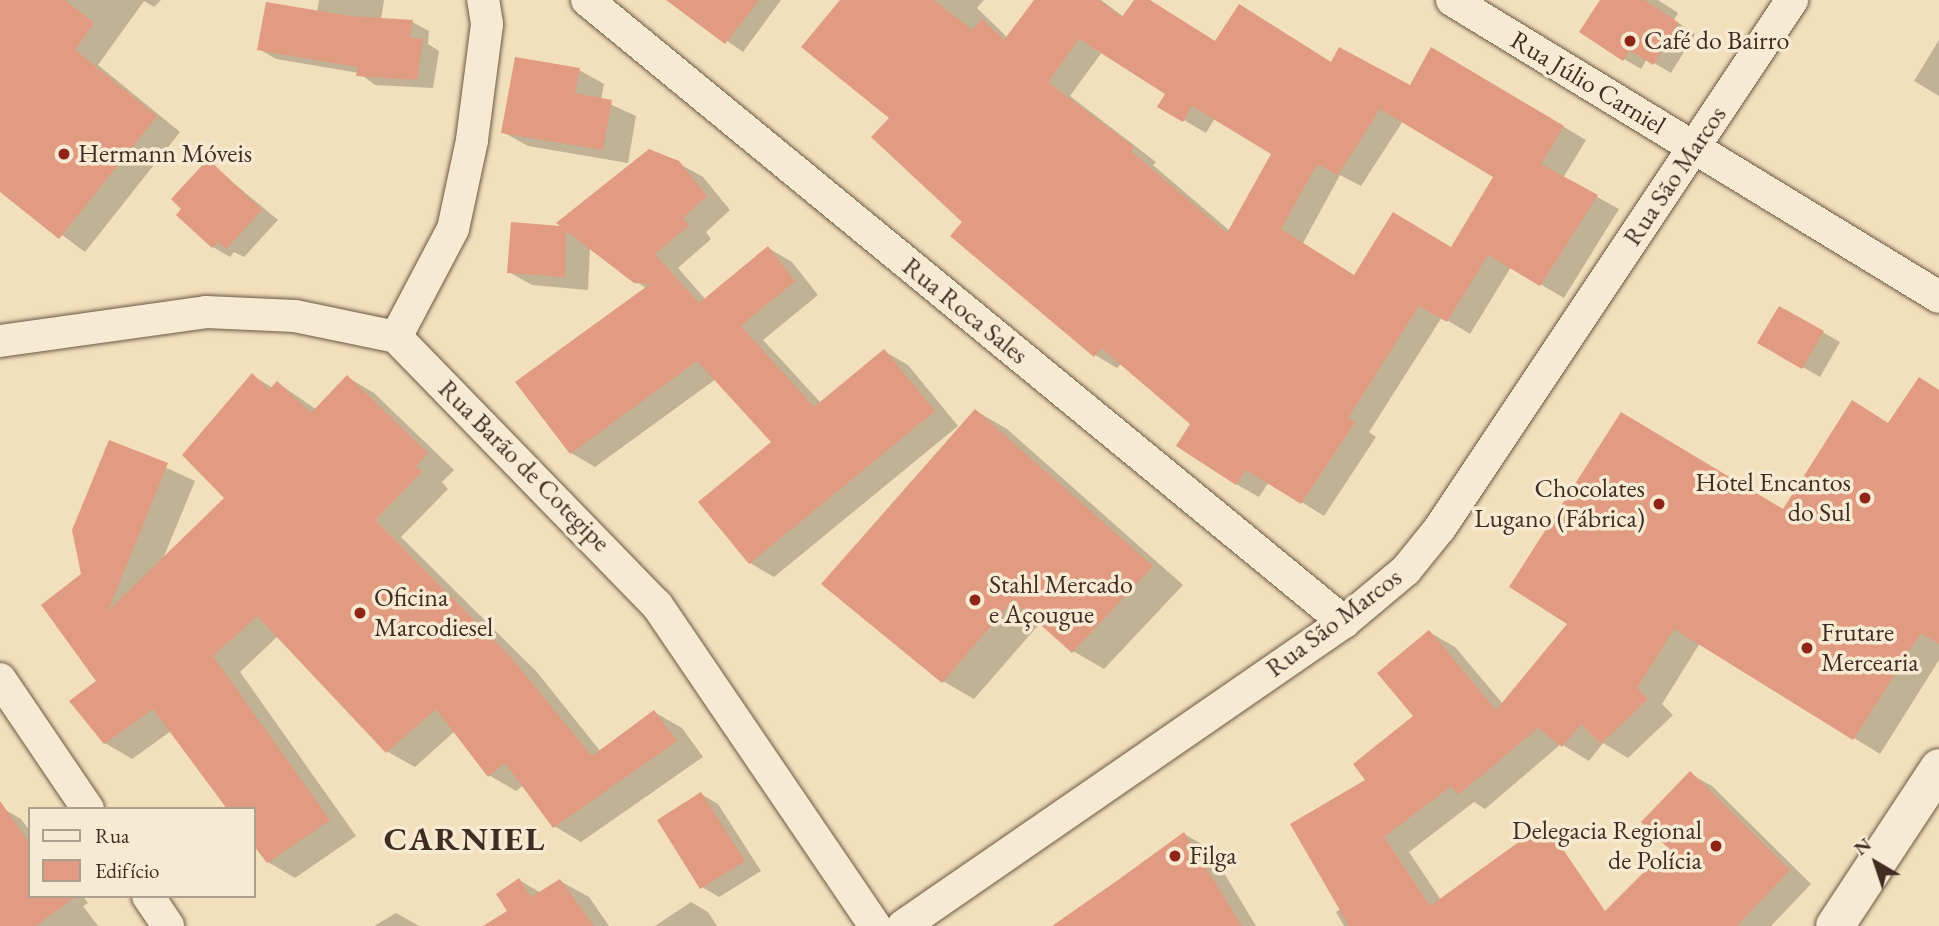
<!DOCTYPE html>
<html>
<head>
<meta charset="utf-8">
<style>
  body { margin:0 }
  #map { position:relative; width:1939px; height:926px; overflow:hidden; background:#f2dfbb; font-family:"EB Garamond",serif }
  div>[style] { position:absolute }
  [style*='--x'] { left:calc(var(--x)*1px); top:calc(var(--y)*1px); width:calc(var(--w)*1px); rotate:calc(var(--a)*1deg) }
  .shadow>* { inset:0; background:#0003 }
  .building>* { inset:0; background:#e19b80 }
  .roads { filter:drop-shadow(0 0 2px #6d5949) drop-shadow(0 0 2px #6d5949) }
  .minor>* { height:32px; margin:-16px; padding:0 16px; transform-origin:16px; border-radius:16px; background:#f7ead3 }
  .tertiary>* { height:38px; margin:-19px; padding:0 19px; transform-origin:19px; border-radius:19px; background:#f7ead3 }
  .dots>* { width:19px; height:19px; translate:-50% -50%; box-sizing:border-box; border:4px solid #f7ead3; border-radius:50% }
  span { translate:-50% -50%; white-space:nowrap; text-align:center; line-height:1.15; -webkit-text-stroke:7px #f7ead3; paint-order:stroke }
  .poi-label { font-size:26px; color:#412c23 }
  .left { translate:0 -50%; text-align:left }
  .right { translate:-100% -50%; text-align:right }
  .street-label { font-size:26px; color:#412c23 }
  .district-label { font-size:33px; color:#412c23; font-weight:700; letter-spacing:2px }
  .legend { position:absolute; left:28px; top:807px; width:228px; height:91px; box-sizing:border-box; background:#f7ead3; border:2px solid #ae9e8d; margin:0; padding:9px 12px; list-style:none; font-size:21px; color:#412c23 }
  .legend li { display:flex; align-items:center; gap:14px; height:35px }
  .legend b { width:35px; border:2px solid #ae9e8d }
  .north { position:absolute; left:1841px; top:828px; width:70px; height:70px; -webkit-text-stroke:5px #f7ead3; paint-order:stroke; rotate:321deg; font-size:19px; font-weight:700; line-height:28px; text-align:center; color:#412c23 }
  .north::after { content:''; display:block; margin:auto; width:24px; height:32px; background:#412c23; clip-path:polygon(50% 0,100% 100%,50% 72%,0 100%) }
</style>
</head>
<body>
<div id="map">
  <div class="shadow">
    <div style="clip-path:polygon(0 0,161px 0,154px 7px,144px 1px,98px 65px,180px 132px,85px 252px,0 189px)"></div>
    <div style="clip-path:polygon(319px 0,384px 0,381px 20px,412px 22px,429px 31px,428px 44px,439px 51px,433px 88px,375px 85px,359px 73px,276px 59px,259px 49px,317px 12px)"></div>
    <div style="clip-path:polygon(781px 0,743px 52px,670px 1px,671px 0)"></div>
    <div style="clip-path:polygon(evenodd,842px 0,984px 0,977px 8px,1008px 38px,1036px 0,1101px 0,1124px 17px,1136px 0,1148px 0,1216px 43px,1332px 64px,1411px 87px,1432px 49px,1586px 140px,1563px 178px,1619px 209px,1564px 298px,1511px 267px,1470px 334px,1442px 317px,1369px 432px,1376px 437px,1324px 516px,1269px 482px,1259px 497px,1236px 484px,1192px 424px,1122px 363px,1117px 368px,1095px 355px,891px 118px,842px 0,1102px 52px,1167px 94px,1160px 106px,1206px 133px,1215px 118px,1273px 153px,1230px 231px,1153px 165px,1156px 162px,1070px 96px,1102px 52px,842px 0,1403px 121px,1495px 177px,1452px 249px,1355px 277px,1303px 243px,1340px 175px,1361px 186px,1403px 121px)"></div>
    <div style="clip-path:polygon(1602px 0,1658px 0,1678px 13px,1674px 20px,1695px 34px,1671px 73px,1647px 59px,1641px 69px,1624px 59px)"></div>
    <div style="clip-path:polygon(1939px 40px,1939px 96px,1914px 81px)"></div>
    <div style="clip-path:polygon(579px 70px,604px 84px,601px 100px,636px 116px,628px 163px,528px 146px,503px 132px)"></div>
    <div style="clip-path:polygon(208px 162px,278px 220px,244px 257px,234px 252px,230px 257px,213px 247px,178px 215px)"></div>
    <div style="clip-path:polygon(678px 163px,703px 177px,730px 210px,706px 232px,711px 239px,678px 268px,706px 300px,768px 248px,792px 262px,818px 295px,763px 340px,821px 403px,884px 351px,908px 365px,958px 426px,774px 577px,750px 563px,773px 442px,716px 379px,595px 467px,571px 453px,647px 289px,590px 247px,588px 290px,532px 285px,509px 272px,565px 228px)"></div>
    <div style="clip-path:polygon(1780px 308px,1840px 342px,1820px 377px,1759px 342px)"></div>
    <div style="clip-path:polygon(253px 376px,273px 388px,278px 383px,317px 410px,347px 377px,374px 393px,454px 470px,442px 482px,448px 489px,401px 537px,536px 671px,601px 752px,654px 712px,682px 728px,703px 757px,581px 842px,554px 826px,524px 785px,516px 791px,489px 775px,455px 731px,415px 767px,388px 752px,278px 636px,240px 672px,356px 836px,295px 878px,268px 862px,254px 843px,254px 809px,171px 731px,132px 759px,105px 743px,83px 575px,110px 442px,195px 481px,162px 561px,227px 498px)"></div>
    <div style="clip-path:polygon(1939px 390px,1939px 660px,1880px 754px,1700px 643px,1662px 704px,1673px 715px,1628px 758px,1603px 743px,1589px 761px,1561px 744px,1485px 809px,1474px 802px,1409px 852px,1441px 900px,1586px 926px,1344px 926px,1336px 912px,1341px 909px,1368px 780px,1416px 716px,1429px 632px,1455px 647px,1503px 704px,1784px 511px,1889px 424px)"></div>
    <div style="clip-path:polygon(976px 411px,1007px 429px,1183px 585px,1104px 669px,1073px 651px,1041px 622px,974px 699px,943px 681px)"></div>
    <div style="clip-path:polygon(1690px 774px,1712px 786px,1811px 884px,1771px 926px,1637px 926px,1670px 848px)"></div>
    <div style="clip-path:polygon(701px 794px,718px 804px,761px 871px,719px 897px,702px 887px)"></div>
    <div style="clip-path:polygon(4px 809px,21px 819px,30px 831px,30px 896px,83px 896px,88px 903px,83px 906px,98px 926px,0 926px,0 811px)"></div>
    <div style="clip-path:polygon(1184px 834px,1209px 848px,1256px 926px,1054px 926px)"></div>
    <div style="clip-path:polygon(519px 880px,541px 893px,560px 881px,589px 897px,609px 926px,513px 926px,518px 923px)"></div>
    <div style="clip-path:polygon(691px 902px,708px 912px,717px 926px,655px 926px)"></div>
    <div style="clip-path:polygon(396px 913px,419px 926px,374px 926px)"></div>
  </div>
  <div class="building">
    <div style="clip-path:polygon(0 0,65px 0,94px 23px,75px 50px,157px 116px,59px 239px,0 192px)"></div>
    <div style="clip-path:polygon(666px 0,759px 0,725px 44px)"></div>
    <div style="clip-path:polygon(evenodd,840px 0,934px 0,972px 30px,982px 19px,1004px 40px,1034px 0,1099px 0,1122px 17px,1134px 0,1150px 0,1215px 41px,1239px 4px,1331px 62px,1339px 47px,1410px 85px,1431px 47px,1564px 126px,1541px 164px,1598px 195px,1540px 286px,1488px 255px,1447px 322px,1419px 306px,1348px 418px,1355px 422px,1301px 504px,1246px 470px,1236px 485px,1176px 446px,1190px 424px,1101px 348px,1094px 357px,950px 236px,962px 222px,871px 137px,889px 118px,801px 47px,840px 0,1079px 39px,1165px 94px,1157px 107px,1183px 122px,1192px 106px,1271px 154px,1227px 233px,1131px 151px,1134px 147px,1048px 82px,1079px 39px,840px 0,1380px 109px,1493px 177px,1451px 247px,1393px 212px,1354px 275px,1281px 229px,1317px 164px,1338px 175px,1380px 109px)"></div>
    <div style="clip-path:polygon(1600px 0,1644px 0,1679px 23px,1653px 65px,1630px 50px,1623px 61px,1579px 32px)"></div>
    <div style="clip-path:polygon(266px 2px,350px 16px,413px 20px,410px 38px,423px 39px,417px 80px,356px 76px,358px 67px,257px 50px)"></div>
    <div style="clip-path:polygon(515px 57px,580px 68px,575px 93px,612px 100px,603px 150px,501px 133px)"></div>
    <div style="clip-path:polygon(649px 149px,679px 161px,707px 196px,683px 218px,689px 225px,655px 254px,699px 303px,768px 246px,795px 281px,741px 326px,814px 407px,884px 349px,935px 411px,749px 564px,698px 502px,771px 442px,697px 361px,570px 454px,515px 382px,650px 284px,634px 283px,566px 231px,565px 277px,507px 273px,511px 222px,560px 226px,556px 223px)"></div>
    <div style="clip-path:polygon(208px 159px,262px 210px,226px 249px,218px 242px,212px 248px,176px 215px,181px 209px,171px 199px)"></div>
    <div style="clip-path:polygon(1779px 306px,1824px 331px,1802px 369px,1757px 343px)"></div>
    <div style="clip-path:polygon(252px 373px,269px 390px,277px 381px,311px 413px,347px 375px,428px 453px,416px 466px,422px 472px,375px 520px,508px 654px,592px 756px,654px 710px,677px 741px,553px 828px,505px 763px,488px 777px,436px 709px,386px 753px,257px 616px,213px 656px,330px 820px,267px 863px,254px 846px,254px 809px,227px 809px,153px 709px,104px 744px,69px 701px,96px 681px,41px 605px,81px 574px,72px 530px,109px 440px,168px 463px,108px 611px,224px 498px,182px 455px)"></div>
    <div style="clip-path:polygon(1919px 377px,1939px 390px,1939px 644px,1921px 633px,1853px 740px,1674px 629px,1637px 688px,1648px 699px,1601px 744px,1581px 724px,1562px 747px,1538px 728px,1458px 795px,1451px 786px,1384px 837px,1430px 906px,1545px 823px,1605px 911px,1668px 848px,1641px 822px,1690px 771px,1790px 870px,1737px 926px,1349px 926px,1290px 824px,1365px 780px,1353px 764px,1413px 716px,1377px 673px,1429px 630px,1496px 710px,1567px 624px,1509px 587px,1621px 412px,1783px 509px,1852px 400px,1888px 423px)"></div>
    <div style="clip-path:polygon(975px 409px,1153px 566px,1072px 653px,1013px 600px,942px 683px,821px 584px)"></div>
    <div style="clip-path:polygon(701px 792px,745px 861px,700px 889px,657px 820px)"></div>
    <div style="clip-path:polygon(0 801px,30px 844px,30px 896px,76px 896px,36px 926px,0 926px)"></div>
    <div style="clip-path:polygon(1184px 832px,1242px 926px,1052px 926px,1118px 880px)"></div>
    <div style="clip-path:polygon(519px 878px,531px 897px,560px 879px,594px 926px,483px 926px,507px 911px,496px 894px)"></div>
  </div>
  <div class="roads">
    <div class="minor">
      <div style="--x:587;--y:0;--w:980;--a:39.41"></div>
      <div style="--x:1452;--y:0;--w:570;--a:31.38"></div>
      <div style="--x:396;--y:337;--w:122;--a:-62.2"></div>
      <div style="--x:453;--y:229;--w:91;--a:-77.9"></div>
      <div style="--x:472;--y:140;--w:117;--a:-82.6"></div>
      <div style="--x:487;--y:24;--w:24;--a:-99"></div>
      <div style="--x:0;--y:341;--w:208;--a:-8"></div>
      <div style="--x:206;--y:312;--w:89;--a:2.6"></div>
      <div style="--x:295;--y:316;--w:103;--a:11.7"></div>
      <div style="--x:396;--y:337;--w:374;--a:45.8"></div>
      <div style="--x:657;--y:605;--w:388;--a:55.8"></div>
      <div style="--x:0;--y:679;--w:157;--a:55.9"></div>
      <div style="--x:148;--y:896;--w:36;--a:56"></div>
      <div style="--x:903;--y:926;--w:536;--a:-34.58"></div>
      <div style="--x:1344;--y:622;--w:81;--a:-40"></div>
      <div style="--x:1406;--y:570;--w:54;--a:-51"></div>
      <div style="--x:1440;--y:528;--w:635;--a:-56.31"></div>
    </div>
    <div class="tertiary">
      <div style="--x:1835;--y:926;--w:189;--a:-56.6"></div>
    </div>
  </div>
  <div class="dots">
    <div style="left:1630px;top:41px;background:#8f2418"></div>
    <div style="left:64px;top:154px;background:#8f2418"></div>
    <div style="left:1865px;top:498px;background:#8f2418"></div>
    <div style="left:1659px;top:504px;background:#8f2418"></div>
    <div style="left:975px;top:600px;background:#8f2418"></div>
    <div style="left:360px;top:613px;background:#8f2418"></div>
    <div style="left:1807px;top:648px;background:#8f2418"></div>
    <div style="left:1716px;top:846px;background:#8f2418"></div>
    <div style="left:1175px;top:856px;background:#8f2418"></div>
  </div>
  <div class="poi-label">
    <span class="left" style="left:1644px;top:41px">Café do Bairro</span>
    <span class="left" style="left:78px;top:154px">Hermann Móveis</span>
    <span class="right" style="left:1851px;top:498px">Hotel Encantos<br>do Sul</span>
    <span class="right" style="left:1645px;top:504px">Chocolates<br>Lugano (Fábrica)</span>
    <span class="left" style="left:989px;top:600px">Stahl Mercado<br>e Açougue</span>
    <span class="left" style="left:374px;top:613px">Oficina<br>Marcodiesel</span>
    <span class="left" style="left:1821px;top:648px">Frutare<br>Mercearia</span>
    <span class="right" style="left:1702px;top:846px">Delegacia Regional<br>de Polícia</span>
    <span class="left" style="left:1189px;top:856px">Filga</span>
  </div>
  <div class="street-label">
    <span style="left:1588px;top:83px;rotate:31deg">Rua Júlio Carniel</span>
    <span style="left:1675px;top:176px;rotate:-56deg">Rua São Marcos</span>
    <span style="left:965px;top:311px;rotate:39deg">Rua Roca Sales</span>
    <span style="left:524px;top:466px;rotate:45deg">Rua Barão de Cotegipe</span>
    <span style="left:1334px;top:623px;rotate:-37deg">Rua São Marcos</span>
  </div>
  <div class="district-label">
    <span style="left:465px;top:839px">CARNIEL</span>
  </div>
  <ul class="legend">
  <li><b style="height:9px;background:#f7ead3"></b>Rua</li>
  <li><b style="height:19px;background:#e19b80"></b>Edifício</li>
  </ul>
  <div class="north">N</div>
</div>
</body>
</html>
